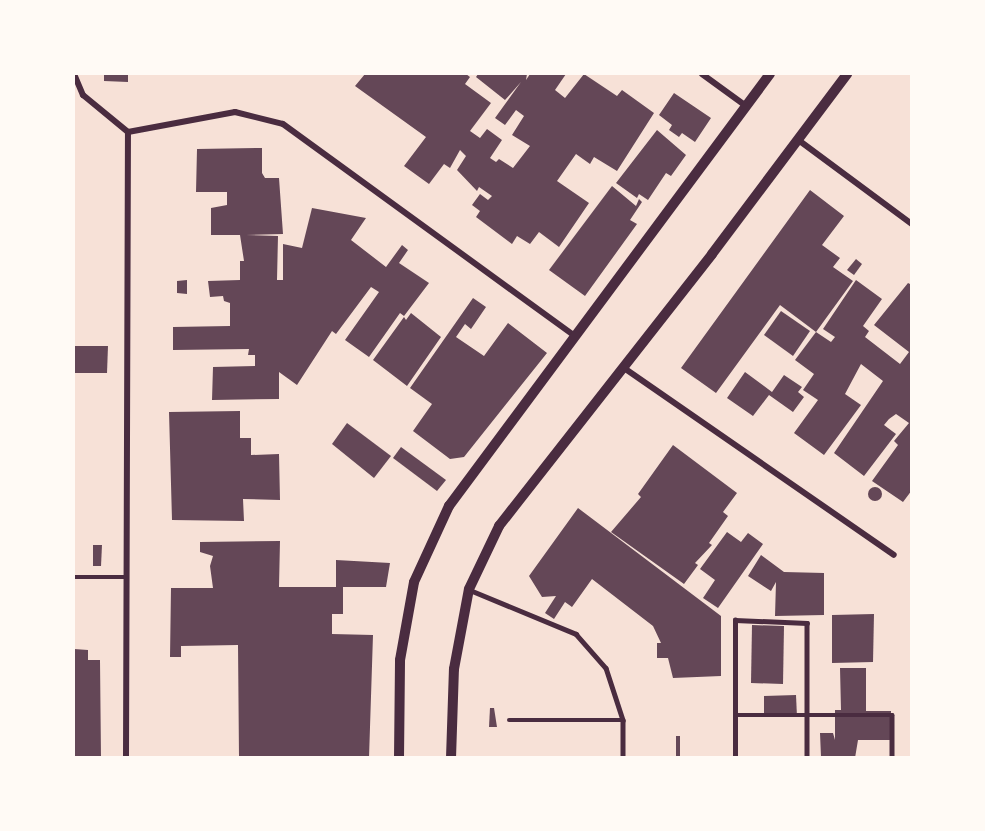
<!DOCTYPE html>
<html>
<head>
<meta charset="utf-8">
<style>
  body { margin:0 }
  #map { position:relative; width:985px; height:831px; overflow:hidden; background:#f7e1d7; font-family:Helvetica,sans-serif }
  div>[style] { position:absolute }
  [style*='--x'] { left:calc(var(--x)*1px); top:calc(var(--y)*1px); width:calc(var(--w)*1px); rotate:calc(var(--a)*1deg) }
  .building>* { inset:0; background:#644757 }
  .round { border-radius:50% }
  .service>* { height:4.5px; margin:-2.25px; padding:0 2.25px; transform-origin:2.25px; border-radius:2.25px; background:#4a2c40 }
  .minor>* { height:6px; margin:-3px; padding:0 3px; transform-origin:3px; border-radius:3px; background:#4a2c40 }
  .tertiary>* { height:10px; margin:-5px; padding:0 5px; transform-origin:5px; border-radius:5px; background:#4a2c40 }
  span { translate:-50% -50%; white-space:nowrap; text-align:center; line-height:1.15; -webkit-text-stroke:6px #fffaf5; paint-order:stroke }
  .frame { position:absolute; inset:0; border:75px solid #fffaf5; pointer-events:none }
</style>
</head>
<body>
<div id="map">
  <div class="building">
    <div style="clip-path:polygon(104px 74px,128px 74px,128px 82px,104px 81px)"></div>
    <div style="clip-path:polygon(365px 74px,466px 74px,470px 77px,465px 84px,491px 103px,470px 131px,480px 138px,487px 129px,502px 140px,490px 158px,496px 162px,499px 159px,513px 168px,530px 146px,512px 135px,524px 116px,516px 110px,505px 125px,495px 118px,521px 82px,505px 100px,476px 77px,478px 74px,527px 74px,526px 80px,530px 74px,566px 74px,555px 90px,565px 98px,584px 74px,617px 96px,622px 90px,654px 113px,617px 171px,594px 157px,590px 164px,576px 154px,557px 181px,589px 203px,559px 247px,539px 232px,530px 244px,517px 236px,512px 244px,476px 217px,480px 211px,472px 205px,480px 194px,488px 200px,492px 196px,479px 187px,477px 191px,457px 170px,466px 156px,460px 150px,450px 168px,444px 164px,429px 184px,404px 166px,426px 137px,355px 86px)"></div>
    <div style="clip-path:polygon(674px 93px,711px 118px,695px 142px,682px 133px,679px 137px,669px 130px,672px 125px,659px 115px)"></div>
    <div style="clip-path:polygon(657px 130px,686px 155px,671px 176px,666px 173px,648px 200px,639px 194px,637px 198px,616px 183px)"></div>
    <div style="clip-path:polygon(262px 148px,262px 173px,265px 178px,279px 178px,283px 234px,246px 235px,278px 236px,277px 280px,283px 280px,283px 244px,302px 248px,312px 208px,366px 218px,351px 240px,386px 267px,402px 245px,408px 250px,399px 263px,429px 283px,404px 316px,400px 313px,369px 357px,345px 340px,379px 292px,371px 287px,336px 334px,332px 331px,297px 385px,279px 372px,279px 399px,212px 400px,213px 367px,255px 366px,255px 355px,248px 355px,249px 349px,173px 350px,173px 327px,230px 326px,230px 303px,224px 301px,223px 296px,210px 297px,208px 281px,240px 280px,240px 261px,244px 261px,240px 235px,211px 235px,211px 208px,227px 205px,227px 192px,196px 192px,197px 149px)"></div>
    <div style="clip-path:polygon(612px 186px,636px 206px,639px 199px,642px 202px,630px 220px,637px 224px,585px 296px,549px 270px)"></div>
    <div style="clip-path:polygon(810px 190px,844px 216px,822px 245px,840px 258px,833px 267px,853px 281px,816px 332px,780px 305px,716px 393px,681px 368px)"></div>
    <div style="clip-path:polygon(856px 259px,862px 264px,854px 275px,847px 270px)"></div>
    <div style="clip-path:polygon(187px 280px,187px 294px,177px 293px,177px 281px)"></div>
    <div style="clip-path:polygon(856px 280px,882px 299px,863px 326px,869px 331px,865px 337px,900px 364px,909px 352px,874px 325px,908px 283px,912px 285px,912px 490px,903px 502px,872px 481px,898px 445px,894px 441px,909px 423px,896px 414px,889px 419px,884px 425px,896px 434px,864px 476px,834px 453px,883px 381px,861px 364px,845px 394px,861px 405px,824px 455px,794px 433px,818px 400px,803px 390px,814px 374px,795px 360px,816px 332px,831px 342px,835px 337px,823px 329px)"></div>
    <div style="clip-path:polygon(473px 298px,486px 307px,471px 329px,465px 324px,456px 337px,484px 356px,508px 323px,547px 353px,464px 457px,450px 459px,413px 431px,432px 404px,410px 388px)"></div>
    <div style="clip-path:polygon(781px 311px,810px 331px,793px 356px,764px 335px)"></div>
    <div style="clip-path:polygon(411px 313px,441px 337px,407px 386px,373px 360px,404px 317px,406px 320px)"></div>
    <div style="clip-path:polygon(74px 346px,108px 346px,107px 373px,74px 373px)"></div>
    <div style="clip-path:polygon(745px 372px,772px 392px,784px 375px,802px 387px,798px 392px,804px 397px,793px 412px,769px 395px,753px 416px,727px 398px)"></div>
    <div style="clip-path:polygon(240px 411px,240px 438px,251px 438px,251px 455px,279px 454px,280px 500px,243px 499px,244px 521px,172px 520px,169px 412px)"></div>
    <div style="clip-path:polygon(347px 423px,391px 456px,374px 478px,332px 444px)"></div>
    <div style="clip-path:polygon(673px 445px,737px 493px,723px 512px,728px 516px,709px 543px,712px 545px,695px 563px,698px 565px,684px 584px,611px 532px,641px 497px,638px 494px)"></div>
    <div style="clip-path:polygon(401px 447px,446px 480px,437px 491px,393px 458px)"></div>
    <div class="round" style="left:868px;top:487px;width:14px;height:14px"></div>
    <div style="clip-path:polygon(578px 508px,721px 616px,721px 676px,673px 678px,668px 658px,657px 658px,657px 643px,661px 643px,653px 626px,592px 579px,572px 607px,565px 602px,554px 619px,545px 613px,556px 596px,542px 597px,529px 576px)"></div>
    <div style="clip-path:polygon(727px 532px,741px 542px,748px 533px,763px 544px,718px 608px,703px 598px,715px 580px,700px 569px)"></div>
    <div style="clip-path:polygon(280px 541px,279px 587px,336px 587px,336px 560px,390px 563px,386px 587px,343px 587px,343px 614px,332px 614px,332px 634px,373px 635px,369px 758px,239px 758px,238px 645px,181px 646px,181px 657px,170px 657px,171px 588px,213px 588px,210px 566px,213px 556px,200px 552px,200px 542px)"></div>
    <div style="clip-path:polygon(93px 545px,102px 545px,101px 566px,93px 566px)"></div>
    <div style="clip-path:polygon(761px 555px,784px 572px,824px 573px,824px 615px,775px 616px,776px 582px,771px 591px,748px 576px)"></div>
    <div style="clip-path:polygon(874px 614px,873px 662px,832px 663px,832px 615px)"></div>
    <div style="clip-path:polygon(752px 625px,784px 626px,783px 684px,751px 683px)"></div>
    <div style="clip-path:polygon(74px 649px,88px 650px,88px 660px,100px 660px,101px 758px,74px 758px)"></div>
    <div style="clip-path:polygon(840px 668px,866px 668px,866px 711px,891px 711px,890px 740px,858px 740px,855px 758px,821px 757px,820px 733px,833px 733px,835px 740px,835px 710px,841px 710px)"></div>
    <div style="clip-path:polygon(796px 695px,797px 717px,764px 717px,764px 696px)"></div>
    <div style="clip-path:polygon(490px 708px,494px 708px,497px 727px,489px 727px)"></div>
    <div style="clip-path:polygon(676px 736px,680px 736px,680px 758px,676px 758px)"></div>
  </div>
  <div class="service">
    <div style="--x:74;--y:577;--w:52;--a:0"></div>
    <div style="--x:470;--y:590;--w:115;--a:22.5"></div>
    <div style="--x:576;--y:634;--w:45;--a:48.6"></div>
    <div style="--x:606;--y:668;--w:55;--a:71.9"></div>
    <div style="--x:623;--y:720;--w:38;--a:90"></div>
    <div style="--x:735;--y:715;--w:157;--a:0"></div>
    <div style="--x:892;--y:715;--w:43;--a:90"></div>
    <div style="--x:509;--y:720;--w:114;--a:0"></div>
    <div style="--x:735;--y:758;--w:138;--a:-90"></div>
    <div style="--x:735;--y:620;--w:72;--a:2.4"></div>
    <div style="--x:807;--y:623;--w:135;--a:90"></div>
  </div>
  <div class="minor">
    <div style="--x:74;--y:74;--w:23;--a:67"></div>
    <div style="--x:83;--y:95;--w:58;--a:39.4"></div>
    <div style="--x:702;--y:74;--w:54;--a:36"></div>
    <div style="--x:128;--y:132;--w:109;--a:-10.6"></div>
    <div style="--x:235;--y:112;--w:49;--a:14"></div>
    <div style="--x:283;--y:124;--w:361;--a:36"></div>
    <div style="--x:797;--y:139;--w:143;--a:36.5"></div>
    <div style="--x:624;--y:368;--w:328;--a:34.7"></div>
    <div style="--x:126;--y:758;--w:626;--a:-89.82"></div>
  </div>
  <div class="tertiary">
    <div style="--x:399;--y:758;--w:98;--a:-89.4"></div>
    <div style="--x:400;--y:660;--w:79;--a:-79.8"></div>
    <div style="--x:414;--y:582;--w:84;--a:-65.3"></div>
    <div style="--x:449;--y:506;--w:538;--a:-53.39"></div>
    <div style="--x:451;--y:758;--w:89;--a:-88.1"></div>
    <div style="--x:454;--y:669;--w:81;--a:-79.4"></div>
    <div style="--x:469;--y:589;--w:70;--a:-64.5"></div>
    <div style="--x:499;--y:526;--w:345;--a:-51.9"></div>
    <div style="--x:712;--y:254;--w:225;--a:-53.1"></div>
  </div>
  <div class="frame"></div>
</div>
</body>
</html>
